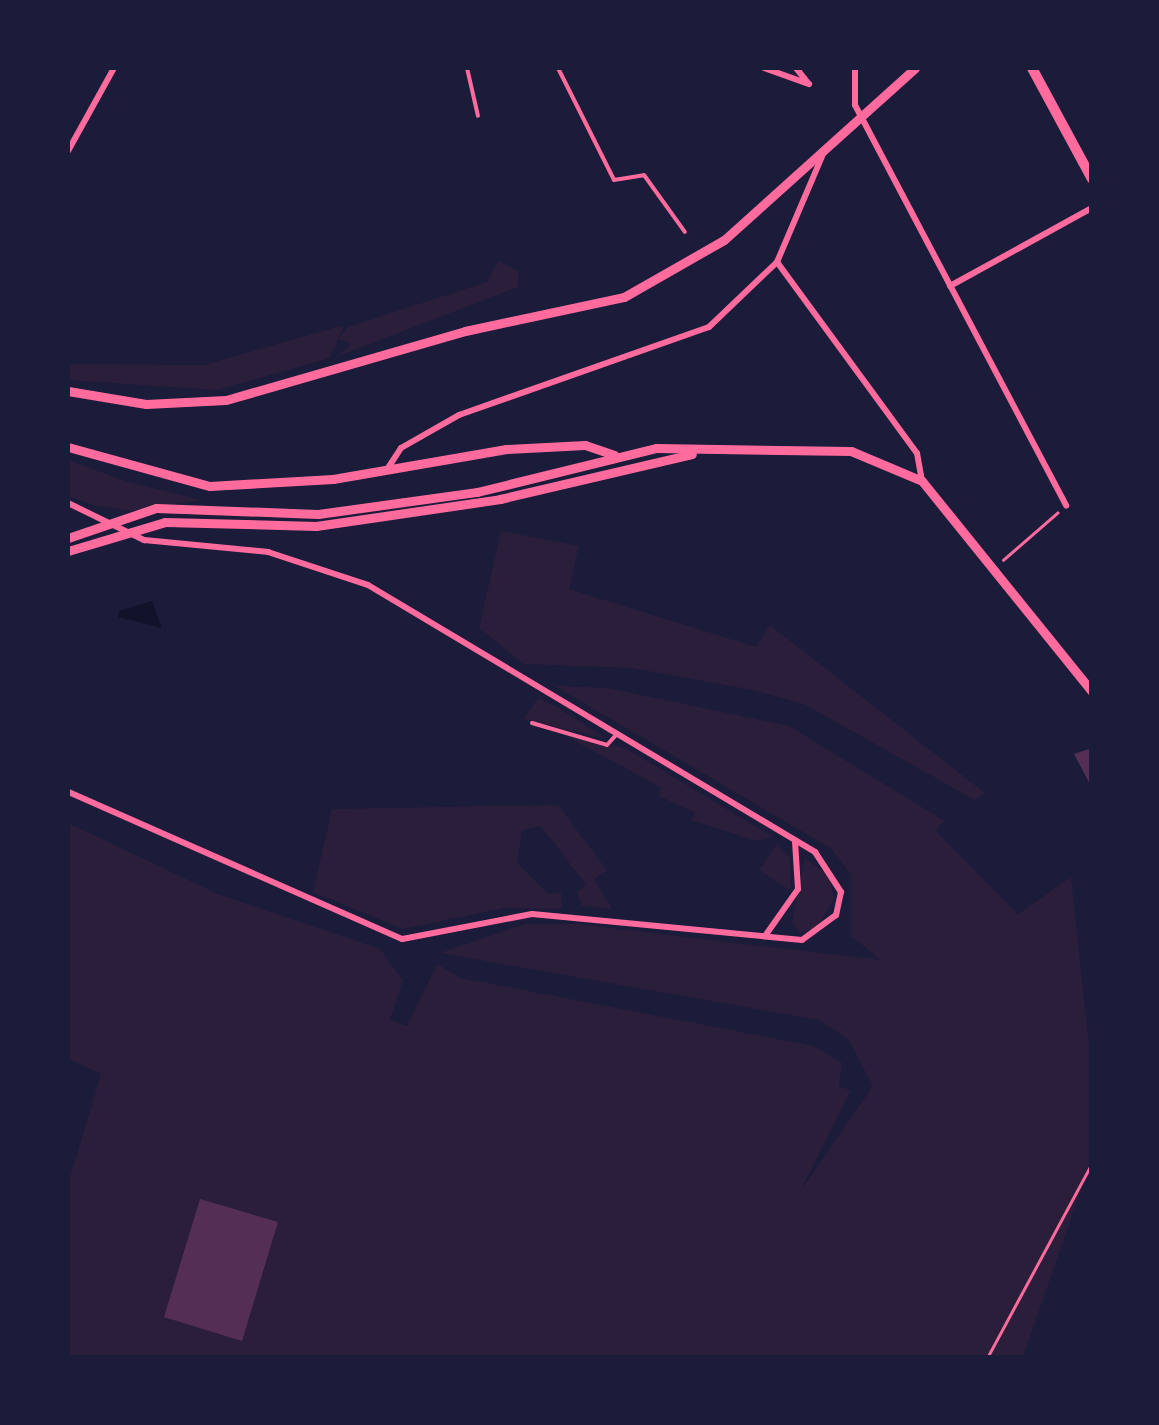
<!DOCTYPE html>
<html>
<head>
<meta charset="utf-8">
<style>
  body { margin:0 }
  #map { position:relative; width:1159px; height:1425px; overflow:hidden; background:#1b1b3a; font-family:"PT Sans",sans-serif }
  div>[style] { position:absolute }
  [style*='--x'] { left:calc(var(--x)*1px); top:calc(var(--y)*1px); width:calc(var(--w)*1px); rotate:calc(var(--a)*1deg) }
  .green>* { inset:0; background:#2a1e3b }
  .water>* { inset:0; background:#12122b }
  .building>* { inset:0; background:#542f53 }
  .path>* { height:2.5px; margin:-1.25px; padding:0 1.25px; transform-origin:1.25px; border-radius:1.25px; background:#ff6b9d }
  .service>* { height:4px; margin:-2px; padding:0 2px; transform-origin:2px; border-radius:2px; background:#ff6b9d }
  .minor>* { height:6px; margin:-3px; padding:0 3px; transform-origin:3px; border-radius:3px; background:#ff6b9d }
  .tertiary>* { height:9px; margin:-4.5px; padding:0 4.5px; transform-origin:4.5px; border-radius:4.5px; background:#ff6b9d }
  .secondary>* { height:10px; margin:-5px; padding:0 5px; transform-origin:5px; border-radius:5px; background:#ff6b9d }
  span { translate:-50% -50%; white-space:nowrap; text-align:center; line-height:1.15; -webkit-text-stroke:10px #1b1b3a; paint-order:stroke }
  .frame { position:absolute; inset:0; border:70px solid #1b1b3a; pointer-events:none }
</style>
</head>
<body>
<div id="map">
  <div class="green">
    <div style="clip-path:polygon(498px 261px,518px 271px,518px 287px,336px 357px,351px 344px,338px 339px,348px 327px,487px 282px)"></div>
    <div style="clip-path:polygon(344px 325px,330px 358px,217px 390px,68px 380px,68px 364px,204px 365px)"></div>
    <div style="clip-path:polygon(68px 460px,128px 482px,202px 500px,131px 511px,94px 505px,68px 496px)"></div>
    <div style="clip-path:polygon(501px 531px,579px 546px,569px 589px,756px 647px,770px 625px,985px 793px,975px 800px,804px 704px,753px 690px,632px 668px,524px 664px,479px 628px)"></div>
    <div style="clip-path:polygon(555px 686px,608px 688px,789px 726px,945px 821px,935px 830px,1018px 914px,1071px 877px,1091px 1063px,1091px 1161px,1023px 1357px,68px 1357px,68px 1184px,101px 1074px,68px 1058px,68px 823px,218px 894px,380px 949px,403px 980px,390px 1020px,407px 1026px,437px 964px,461px 978px,814px 1046px,842px 1063px,839px 1087px,851px 1090px,801px 1190px,873px 1086px,848px 1039px,819px 1020px,440px 953px,525px 924px,577px 924px,881px 960px,851px 936px,851px 875px,832px 849px)"></div>
    <div style="clip-path:polygon(538px 698px,557px 707px,607px 739px,523px 719px)"></div>
    <div style="clip-path:polygon(556px 731px,627px 749px,773px 837px,757px 841px,691px 820px,695px 813px,659px 796px,661px 787px)"></div>
    <div style="clip-path:polygon(558px 805px,607px 870px,594px 879px,612px 909px,582px 906px,577px 892px,586px 885px,541px 826px,522px 830px,517px 863px,548px 894px,561px 892px,562px 909px,504px 908px,403px 929px,313px 892px,332px 809px)"></div>
    <div style="clip-path:polygon(777px 844px,790px 858px,790px 890px,759px 870px)"></div>
    <div style="clip-path:polygon(805px 858px,829px 876px,834px 898px,818px 927px,800px 933px,792px 923px)"></div>
  </div>
  <div class="water">
    <div style="clip-path:polygon(152px 601px,162px 628px,118px 617px,119px 611px)"></div>
  </div>
  <div class="building">
    <div style="clip-path:polygon(1089px 749px,1092px 754px,1092px 788px,1074px 754px)"></div>
    <div style="clip-path:polygon(200px 1199px,278px 1222px,242px 1341px,164px 1317px)"></div>
  </div>
  <div class="path">
    <div style="--x:1003;--y:560;--w:72;--a:-41"></div>
    <div style="--x:987;--y:1358;--w:221;--a:-61.7"></div>
  </div>
  <div class="service">
    <div style="--x:467;--y:68;--w:49;--a:77.1"></div>
    <div style="--x:558;--y:68;--w:125;--a:63.4"></div>
    <div style="--x:614;--y:180;--w:30;--a:-9"></div>
    <div style="--x:644;--y:175;--w:70;--a:54.3"></div>
    <div style="--x:532;--y:723;--w:78;--a:16.3"></div>
    <div style="--x:607;--y:745;--w:15;--a:-48"></div>
  </div>
  <div class="minor">
    <div style="--x:764;--y:68;--w:48;--a:19.6"></div>
    <div style="--x:796;--y:68;--w:19;--a:51"></div>
    <div style="--x:855;--y:68;--w:37;--a:90"></div>
    <div style="--x:855;--y:105;--w:453;--a:62.2"></div>
    <div style="--x:68;--y:151;--w:95;--a:-61"></div>
    <div style="--x:777;--y:262;--w:237;--a:53.8"></div>
    <div style="--x:917;--y:453;--w:28;--a:80"></div>
    <div style="--x:950;--y:286;--w:162;--a:-28.8"></div>
    <div style="--x:388;--y:468;--w:24;--a:-57"></div>
    <div style="--x:401;--y:448;--w:67;--a:-29.6"></div>
    <div style="--x:459;--y:415;--w:265;--a:-19.4"></div>
    <div style="--x:709;--y:327;--w:94;--a:-43.7"></div>
    <div style="--x:777;--y:262;--w:117;--a:-66.9"></div>
    <div style="--x:68;--y:503;--w:85;--a:26"></div>
    <div style="--x:144;--y:540;--w:125;--a:5.5"></div>
    <div style="--x:268;--y:552;--w:105;--a:18.3"></div>
    <div style="--x:368;--y:585;--w:521;--a:30.85"></div>
    <div style="--x:815;--y:852;--w:48;--a:57"></div>
    <div style="--x:841;--y:892;--w:24;--a:102"></div>
    <div style="--x:836;--y:915;--w:42;--a:143.7"></div>
    <div style="--x:802;--y:940;--w:271;--a:-174.5"></div>
    <div style="--x:532;--y:914;--w:132;--a:169.1"></div>
    <div style="--x:402;--y:939;--w:365;--a:-156.2"></div>
    <div style="--x:765;--y:936;--w:57;--a:-54.9"></div>
    <div style="--x:798;--y:889;--w:48;--a:-93.6"></div>
  </div>
  <div class="tertiary">
    <div style="--x:68;--y:391;--w:79;--a:9.5"></div>
    <div style="--x:146;--y:404;--w:80;--a:-2.9"></div>
    <div style="--x:226;--y:400;--w:249;--a:-16.1"></div>
    <div style="--x:465;--y:331;--w:163;--a:-12.1"></div>
    <div style="--x:624;--y:297;--w:115;--a:-29.7"></div>
    <div style="--x:724;--y:240;--w:257;--a:-42"></div>
    <div style="--x:68;--y:447;--w:147;--a:15.4"></div>
    <div style="--x:210;--y:486;--w:123;--a:-3.3"></div>
    <div style="--x:333;--y:479;--w:176;--a:-9.8"></div>
    <div style="--x:506;--y:449;--w:79;--a:-2.9"></div>
    <div style="--x:585;--y:445;--w:31;--a:19"></div>
    <div style="--x:68;--y:538;--w:93;--a:-18.8"></div>
    <div style="--x:156;--y:508;--w:162;--a:2.1"></div>
    <div style="--x:318;--y:514;--w:161;--a:-7.9"></div>
    <div style="--x:477;--y:492;--w:184;--a:-13.8"></div>
    <div style="--x:656;--y:448;--w:195;--a:0.9"></div>
    <div style="--x:851;--y:451;--w:77;--a:22.9"></div>
    <div style="--x:922;--y:481;--w:271;--a:51.1"></div>
    <div style="--x:68;--y:551;--w:101;--a:-16.6"></div>
    <div style="--x:165;--y:522;--w:151;--a:1.5"></div>
    <div style="--x:316;--y:526;--w:186;--a:-8.3"></div>
    <div style="--x:500;--y:499;--w:197;--a:-13.2"></div>
  </div>
  <div class="secondary">
    <div style="--x:1032;--y:68;--w:126;--a:61.6"></div>
  </div>
  <div class="frame"></div>
</div>
</body>
</html>
